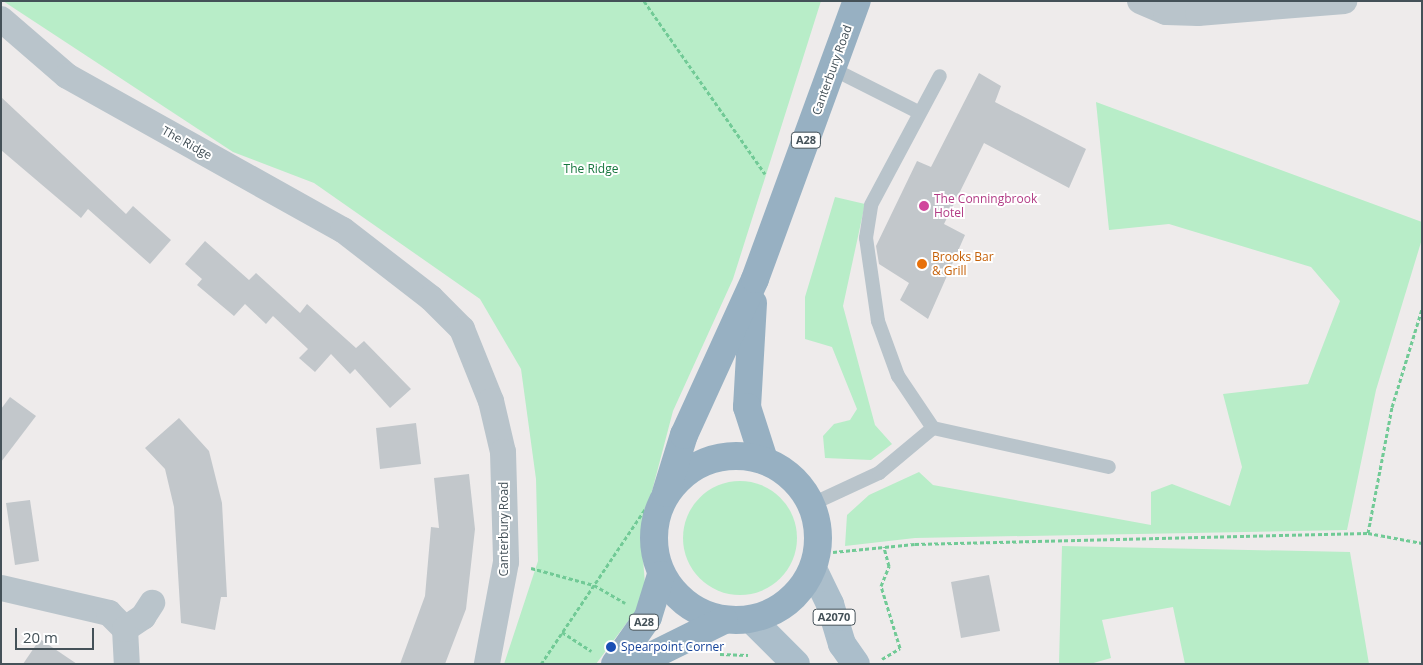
<!DOCTYPE html>
<html>
<head>
<meta charset="utf-8">
<style>
  body { margin:0 }
  #map { position:relative; width:1423px; height:665px; overflow:hidden; background:#eeebeb; font-family:"Open Sans",sans-serif }
  div>[style] { position:absolute }
  [style*='--x'] { left:calc(var(--x)*1px); top:calc(var(--y)*1px); width:calc(var(--w)*1px); rotate:calc(var(--a)*1deg) }
  .green>* { inset:0; background:#b8edc8 }
  .round { border-radius:50% }
  .building>* { inset:0; background:#c2c7cb }
  .path>* { height:3px; margin-top:-1.5px; transform-origin:0; background:repeating-linear-gradient(90deg,#71ca96 0 4px,transparent 0 6.5px) }
  .service>* { height:14px; margin:-7px; padding:0 7px; transform-origin:7px; border-radius:7px; background:#b9c4cb }
  .minor>* { height:26px; margin:-13px; padding:0 13px; transform-origin:13px; border-radius:13px; background:#b9c4cb }
  .primary>* { height:28px; margin:-14px; padding:0 14px; transform-origin:14px; border-radius:14px; background:#abbecb }
  .trunk>* { height:28px; margin:-14px; padding:0 14px; transform-origin:14px; border-radius:14px; background:#97b0c2 }
  .trunk>.ring { margin:-14px; padding:0; box-sizing:content-box; background:none; border:28px solid #97b0c2; border-radius:50% }
  .dots>* { width:14px; height:14px; translate:-50% -50%; box-sizing:border-box; border:2px solid #fff; border-radius:50% }
  span { translate:-50% -50%; white-space:nowrap; text-align:center; line-height:1.15; -webkit-text-stroke:4px #fff; paint-order:stroke }
  .shield-label span { padding:1px 4px; background:#fff; border:1px solid; border-radius:4px; -webkit-text-stroke-width:0 }
  .shield-label { font-size:11px; color:#445158; font-weight:700 }
  .street-label { font-size:12px; color:#445158 }
  .park-label { font-size:12px; color:#17773e }
  .hotel-label { font-size:12px; color:#b23c85 }
  .left { translate:0 -50%; text-align:left }
  .food-label { font-size:12px; color:#c56008 }
  .transit-label { font-size:12px; color:#164399 }
  .frame { position:absolute; inset:0; border:2px solid #445158; pointer-events:none }
  .scale { position:absolute; left:15px; top:628px; width:79px; height:22px; box-sizing:border-box; border:2px solid #445158; border-top:0; padding-left:6px; font-size:15px; line-height:18px; white-space:nowrap; color:#445158; -webkit-text-stroke:4px #fff; paint-order:stroke }
</style>
</head>
<body>
<div id="map">
  <div class="green">
    <div style="clip-path:polygon(3px 1px,821px 1px,733px 279px,673px 411px,641px 533px,646px 597px,596px 664px,504px 664px,538px 561px,536px 479px,521px 369px,480px 299px,314px 183px,233px 152px)"></div>
    <div style="clip-path:polygon(1096px 102px,1422px 222px,1422px 239px,1376px 390px,1347px 530px,915px 538px,845px 546px,847px 515px,869px 495px,919px 472px,933px 485px,1151px 525px,1151px 492px,1172px 484px,1230px 506px,1242px 467px,1223px 394px,1308px 384px,1340px 301px,1311px 267px,1169px 224px,1109px 230px)"></div>
    <div style="clip-path:polygon(835px 197px,865px 204px,843px 306px,875px 425px,892px 444px,871px 460px,825px 458px,823px 436px,834px 424px,850px 420px,857px 409px,832px 347px,805px 339px,805px 297px)"></div>
    <div class="round" style="left:683px;top:481px;width:114px;height:114px"></div>
    <div style="clip-path:polygon(1062px 546px,1350px 552px,1369px 664px,1185px 664px,1173px 607px,1102px 620px,1111px 658px,1090px 664px,1059px 664px)"></div>
  </div>
  <div class="building">
    <div style="clip-path:polygon(979px 73px,1001px 86px,995px 102px,1086px 149px,1069px 188px,984px 143px,944px 224px,965px 235px,928px 319px,900px 300px,909px 283px,879px 264px,876px 246px,917px 161px,931px 167px)"></div>
    <div style="clip-path:polygon(1px 97px,126px 214px,133px 206px,171px 240px,150px 264px,88px 209px,81px 218px,1px 150px)"></div>
    <div style="clip-path:polygon(205px 241px,249px 280px,256px 273px,300px 313px,307px 304px,356px 348px,364px 341px,411px 389px,390px 408px,355px 369px,350px 374px,331px 354px,315px 372px,299px 358px,308px 349px,273px 316px,266px 324px,245px 304px,234px 316px,197px 285px,202px 279px,185px 264px)"></div>
    <div style="clip-path:polygon(10px 397px,36px 416px,1px 462px,1px 409px)"></div>
    <div style="clip-path:polygon(179px 418px,209px 451px,222px 503px,227px 597px,221px 597px,215px 630px,181px 623px,174px 507px,165px 469px,145px 448px)"></div>
    <div style="clip-path:polygon(416px 423px,421px 464px,380px 469px,376px 428px)"></div>
    <div style="clip-path:polygon(469px 474px,475px 529px,466px 609px,445px 664px,400px 664px,425px 596px,431px 527px,439px 528px,434px 478px)"></div>
    <div style="clip-path:polygon(30px 500px,39px 561px,15px 565px,6px 503px)"></div>
    <div style="clip-path:polygon(989px 575px,1000px 631px,961px 638px,951px 582px)"></div>
    <div style="clip-path:polygon(40px 639px,77px 664px,23px 664px)"></div>
  </div>
  <div class="path">
    <div style="--x:644;--y:1;--w:211;--a:55"></div>
    <div style="--x:1368;--y:533;--w:128;--a:-79.2"></div>
    <div style="--x:1392;--y:407;--w:102;--a:-73"></div>
    <div style="--x:833;--y:552;--w:82;--a:-5.6"></div>
    <div style="--x:915;--y:544;--w:453;--a:-1.4"></div>
    <div style="--x:1368;--y:533;--w:55;--a:10.5"></div>
    <div style="--x:531;--y:568;--w:65;--a:15.1"></div>
    <div style="--x:594;--y:585;--w:36;--a:30"></div>
    <div style="--x:562;--y:632;--w:35;--a:33"></div>
    <div style="--x:720;--y:654;--w:28;--a:2"></div>
    <div style="--x:882;--y:659;--w:21;--a:-31"></div>
    <div style="--x:900;--y:648;--w:65;--a:-107"></div>
    <div style="--x:881;--y:586;--w:22;--a:-68"></div>
    <div style="--x:889;--y:566;--w:20;--a:-105"></div>
    <div style="--x:541;--y:664;--w:187;--a:-56.1"></div>
  </div>
  <div class="service">
    <div style="--x:833;--y:69;--w:95;--a:26.8"></div>
    <div style="--x:933;--y:428;--w:63;--a:-123.9"></div>
    <div style="--x:898;--y:376;--w:59;--a:-110"></div>
    <div style="--x:878;--y:321;--w:84;--a:-98.2"></div>
    <div style="--x:866;--y:238;--w:33;--a:-81"></div>
    <div style="--x:871;--y:205;--w:146;--a:-61.9"></div>
    <div style="--x:812;--y:504;--w:74;--a:-24.8"></div>
    <div style="--x:879;--y:473;--w:70;--a:-39.8"></div>
    <div style="--x:933;--y:428;--w:180;--a:12.5"></div>
  </div>
  <div class="minor">
    <div style="--x:1140;--y:1;--w:28;--a:23"></div>
    <div style="--x:1166;--y:12;--w:32;--a:2"></div>
    <div style="--x:1198;--y:13;--w:147;--a:-4.7"></div>
    <div style="--x:1;--y:19;--w:87;--a:40.8"></div>
    <div style="--x:67;--y:76;--w:316;--a:29.2"></div>
    <div style="--x:343;--y:230;--w:111;--a:37.7"></div>
    <div style="--x:431;--y:298;--w:44;--a:45"></div>
    <div style="--x:462;--y:329;--w:78;--a:68.1"></div>
    <div style="--x:491;--y:401;--w:52;--a:76.8"></div>
    <div style="--x:503;--y:452;--w:110;--a:88.4"></div>
    <div style="--x:506;--y:562;--w:104;--a:100.6"></div>
    <div style="--x:1;--y:588;--w:111;--a:13"></div>
    <div style="--x:109;--y:613;--w:23;--a:45"></div>
    <div style="--x:125;--y:629;--w:35;--a:87"></div>
    <div style="--x:125;--y:629;--w:22;--a:-34"></div>
    <div style="--x:143;--y:617;--w:17;--a:-57"></div>
  </div>
  <div class="primary">
    <div style="--x:813;--y:569;--w:39;--a:64"></div>
    <div style="--x:830;--y:604;--w:42;--a:73.3"></div>
    <div style="--x:842;--y:644;--w:24;--a:55"></div>
    <div style="--x:752;--y:620;--w:62;--a:45"></div>
  </div>
  <div class="trunk">
    <div style="--x:753;--y:303;--w:104;--a:93.3"></div>
    <div style="--x:747;--y:407;--w:56;--a:72.2"></div>
    <div class="ring" style="left:654px;top:456px;width:136px;height:136px"></div>
    <div style="--x:666;--y:493;--w:61;--a:-72.8"></div>
    <div style="--x:684;--y:435;--w:171;--a:-65.5"></div>
    <div style="--x:755;--y:279;--w:296;--a:-69.9"></div>
    <div style="--x:615;--y:664;--w:57;--a:-54.9"></div>
    <div style="--x:648;--y:617;--w:44;--a:-72.8"></div>
    <div style="--x:635;--y:664;--w:99;--a:-26.3"></div>
  </div>
  <div class="dots">
    <div style="left:924px;top:206px;background:#d1479c"></div>
    <div style="left:922px;top:264px;background:#e8710a"></div>
    <div style="left:611px;top:647px;background:#1a4fb4"></div>
  </div>
  <div class="shield-label">
    <span style="left:806px;top:140px">A28</span>
    <span style="left:834px;top:617px">A2070</span>
    <span style="left:644px;top:622px">A28</span>
  </div>
  <div class="street-label">
    <span style="left:832px;top:70px;rotate:-70deg">Canterbury Road</span>
    <span style="left:187px;top:143px;rotate:29deg">The Ridge</span>
    <span style="left:504px;top:529px;rotate:-90deg">Canterbury Road</span>
  </div>
  <div class="park-label">
    <span style="left:591px;top:169px">The Ridge</span>
  </div>
  <div class="hotel-label">
    <span class="left" style="left:934px;top:206px">The Conningbrook<br>Hotel</span>
  </div>
  <div class="food-label">
    <span class="left" style="left:932px;top:264px">Brooks Bar<br>&amp; Grill</span>
  </div>
  <div class="transit-label">
    <span class="left" style="left:621px;top:647px">Spearpoint Corner</span>
  </div>
  <div class="frame"></div>
  <div class="scale">20 m</div>
</div>
</body>
</html>
